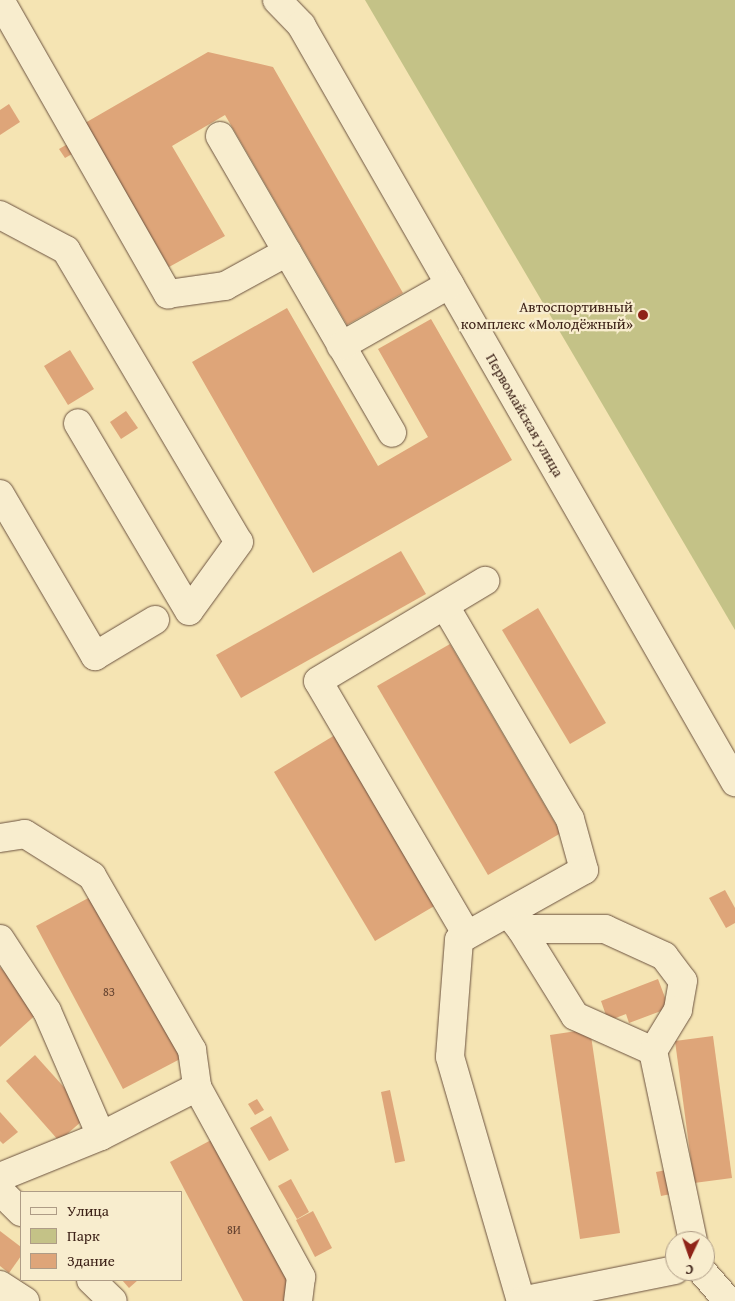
<!DOCTYPE html>
<html>
<head>
<meta charset="utf-8">
<style>
  body { margin:0 }
  #map { position:relative; width:735px; height:1301px; overflow:hidden; background:#f5e4b3; font-family:"Gentium Book Plus",serif }
  div>[style] { position:absolute }
  [style*='--x'] { left:calc(var(--x)*1px); top:calc(var(--y)*1px); width:calc(var(--w)*1px); rotate:calc(var(--a)*1deg) }
  .green>* { inset:0; background:#c4c287 }
  .building>* { inset:0; background:#dea579 }
  .roads { filter:drop-shadow(0 0 1px #6c5340) drop-shadow(0 0 1px #6c5340) }
  .minor>* { height:28px; margin:-14px; padding:0 14px; transform-origin:14px; border-radius:14px; background:#f8edce }
  .dots>* { width:14px; height:14px; translate:-50% -50%; box-sizing:border-box; border:2px solid #f8edce; border-radius:50% }
  span { translate:-50% -50%; white-space:nowrap; text-align:center; line-height:1.15; -webkit-text-stroke:4.5px #f8edce; paint-order:stroke }
  .number-label { font-size:12px; color:#664431 }
  .number-label span { -webkit-text-stroke-width:0 }
  .poi-label { font-size:15px; color:#3e2319 }
  .right { translate:-100% -50%; text-align:right }
  .street-label { font-size:15px; color:#3e2319 }
  .legend { position:absolute; left:20px; top:1191px; width:162px; height:90px; box-sizing:border-box; background:#f8edce; border:1px solid #ae9c86; margin:0; padding:6px 9px; list-style:none; font-size:15px; color:#3e2319 }
  .legend li { display:flex; align-items:center; gap:10px; height:25px }
  .legend b { width:25px; border:1px solid #ae9c86 }
  .north { position:absolute; left:665px; top:1231px; width:50px; height:50px; box-sizing:border-box; background:#f8edce; border:1px solid #ae9c86; border-radius:50%; rotate:183deg; font-size:14px; font-weight:700; line-height:20px; text-align:center; color:#3e2319 }
  .north::after { content:''; display:block; margin:auto; width:18px; height:22px; background:#8f2418; clip-path:polygon(50% 0,100% 100%,50% 72%,0 100%) }
</style>
</head>
<body>
<div id="map">
  <div class="green">
    <div style="clip-path:polygon(365px 0,735px 0,735px 630px)"></div>
  </div>
  <div class="building">
    <div style="clip-path:polygon(208px 52px,273px 67px,403px 293px,347px 325px,225px 115px,172px 146px,225px 236px,169px 267px,85px 123px)"></div>
    <div style="clip-path:polygon(9px 104px,20px 122px,0 135px,0 110px)"></div>
    <div style="clip-path:polygon(73px 141px,79px 150px,65px 158px,59px 149px)"></div>
    <div style="clip-path:polygon(287px 308px,378px 466px,428px 437px,378px 349px,431px 319px,512px 460px,313px 573px,192px 362px)"></div>
    <div style="clip-path:polygon(70px 350px,94px 389px,68px 405px,44px 366px)"></div>
    <div style="clip-path:polygon(126px 411px,138px 428px,121px 439px,110px 422px)"></div>
    <div style="clip-path:polygon(401px 551px,426px 594px,241px 698px,216px 655px)"></div>
    <div style="clip-path:polygon(538px 608px,606px 723px,570px 744px,502px 630px)"></div>
    <div style="clip-path:polygon(450px 644px,561px 833px,488px 875px,377px 686px)"></div>
    <div style="clip-path:polygon(335px 735px,436px 905px,375px 941px,274px 772px)"></div>
    <div style="clip-path:polygon(725px 890px,735px 908px,735px 923px,726px 928px,709px 898px)"></div>
    <div style="clip-path:polygon(94px 895px,182px 1058px,123px 1089px,36px 926px)"></div>
    <div style="clip-path:polygon(0 967px,40px 1011px,0 1047px)"></div>
    <div style="clip-path:polygon(658px 979px,669px 1008px,629px 1023px,626px 1014px,608px 1021px,601px 1001px)"></div>
    <div style="clip-path:polygon(590px 1029px,620px 1233px,580px 1239px,550px 1035px)"></div>
    <div style="clip-path:polygon(713px 1036px,732px 1178px,694px 1183px,675px 1041px)"></div>
    <div style="clip-path:polygon(35px 1055px,89px 1115px,59px 1141px,6px 1081px)"></div>
    <div style="clip-path:polygon(390px 1090px,405px 1161px,395px 1163px,381px 1092px)"></div>
    <div style="clip-path:polygon(257px 1099px,264px 1110px,255px 1115px,248px 1104px)"></div>
    <div style="clip-path:polygon(0 1112px,18px 1132px,3px 1144px,0 1141px)"></div>
    <div style="clip-path:polygon(271px 1116px,289px 1150px,269px 1161px,250px 1128px)"></div>
    <div style="clip-path:polygon(213px 1139px,298px 1298px,291px 1301px,243px 1301px,170px 1162px)"></div>
    <div style="clip-path:polygon(671px 1169px,676px 1193px,661px 1196px,656px 1172px)"></div>
    <div style="clip-path:polygon(291px 1179px,309px 1212px,297px 1219px,278px 1186px)"></div>
    <div style="clip-path:polygon(313px 1211px,332px 1248px,315px 1257px,296px 1220px)"></div>
    <div style="clip-path:polygon(0 1231px,21px 1247px,21px 1256px,9px 1273px,0 1266px)"></div>
    <div style="clip-path:polygon(122px 1280px,138px 1280px,129px 1288px)"></div>
  </div>
  <div class="roads">
    <div class="minor">
      <div style="--x:277;--y:0;--w:35;--a:46"></div>
      <div style="--x:301;--y:25;--w:873;--a:60.17"></div>
      <div style="--x:4;--y:7;--w:331;--a:60.3"></div>
      <div style="--x:168;--y:294;--w:58;--a:-8"></div>
      <div style="--x:225;--y:286;--w:71;--a:-28.7"></div>
      <div style="--x:220;--y:136;--w:343;--a:59.9"></div>
      <div style="--x:0;--y:215;--w:75;--a:27.9"></div>
      <div style="--x:66;--y:250;--w:339;--a:59.4"></div>
      <div style="--x:239;--y:542;--w:85;--a:125.9"></div>
      <div style="--x:189;--y:611;--w:218;--a:-120.6"></div>
      <div style="--x:341;--y:346;--w:125;--a:-29.6"></div>
      <div style="--x:0;--y:494;--w:188;--a:59.6"></div>
      <div style="--x:95;--y:656;--w:70;--a:-31"></div>
      <div style="--x:445;--y:606;--w:247;--a:59.6"></div>
      <div style="--x:570;--y:819;--w:53;--a:74.6"></div>
      <div style="--x:584;--y:870;--w:143;--a:150.8"></div>
      <div style="--x:459;--y:940;--w:117;--a:94.4"></div>
      <div style="--x:450;--y:1057;--w:254;--a:73.8"></div>
      <div style="--x:521;--y:1301;--w:157;--a:-11.4"></div>
      <div style="--x:0;--y:838;--w:25;--a:-9"></div>
      <div style="--x:25;--y:834;--w:79;--a:32.1"></div>
      <div style="--x:92;--y:876;--w:201;--a:60.1"></div>
      <div style="--x:192;--y:1050;--w:37;--a:82"></div>
      <div style="--x:197;--y:1087;--w:217;--a:61.3"></div>
      <div style="--x:301;--y:1277;--w:24;--a:97"></div>
      <div style="--x:508;--y:913;--w:21;--a:51"></div>
      <div style="--x:521;--y:929;--w:102;--a:58.2"></div>
      <div style="--x:575;--y:1016;--w:85;--a:24.2"></div>
      <div style="--x:653;--y:1051;--w:194;--a:78.1"></div>
      <div style="--x:521;--y:929;--w:84;--a:0"></div>
      <div style="--x:605;--y:929;--w:65;--a:24.6"></div>
      <div style="--x:664;--y:956;--w:31;--a:53"></div>
      <div style="--x:683;--y:981;--w:29;--a:100"></div>
      <div style="--x:678;--y:1010;--w:48;--a:121.4"></div>
      <div style="--x:467;--y:935;--w:294;--a:-120.4"></div>
      <div style="--x:318;--y:681;--w:195;--a:-30.9"></div>
      <div style="--x:0;--y:939;--w:86;--a:56.9"></div>
      <div style="--x:47;--y:1011;--w:136;--a:66.6"></div>
      <div style="--x:0;--y:1177;--w:109;--a:-22.1"></div>
      <div style="--x:101;--y:1136;--w:108;--a:-27"></div>
      <div style="--x:0;--y:1191;--w:30;--a:45"></div>
      <div style="--x:702;--y:1271;--w:40;--a:49"></div>
      <div style="--x:91;--y:1280;--w:30;--a:44"></div>
      <div style="--x:0;--y:1285;--w:30;--a:33"></div>
    </div>
  </div>
  <div class="dots">
    <div style="left:643px;top:315px;background:#8f2418"></div>
  </div>
  <div class="number-label">
    <span style="left:109px;top:992px">8З</span>
    <span style="left:234px;top:1230px">8И</span>
  </div>
  <div class="poi-label">
    <span class="right" style="left:633px;top:315px">Автоспортивный<br>комплекс «Молодёжный»</span>
  </div>
  <div class="street-label">
    <span style="left:525px;top:415px;rotate:60deg">Первомайская улица</span>
  </div>
  <ul class="legend">
  <li><b style="height:6px;background:#f8edce"></b>Улица</li>
  <li><b style="height:14px;background:#c4c287"></b>Парк</li>
  <li><b style="height:14px;background:#dea579"></b>Здание</li>
  </ul>
  <div class="north">С</div>
</div>
</body>
</html>
